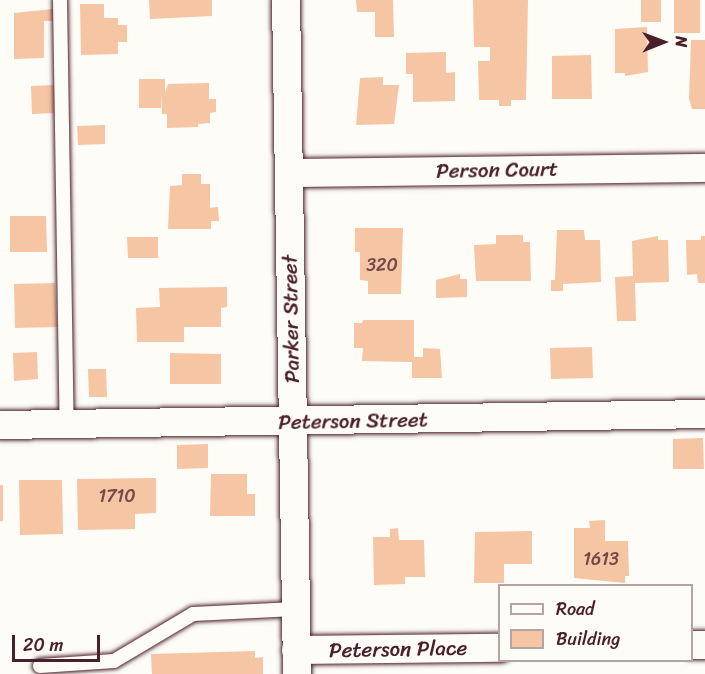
<!DOCTYPE html>
<html>
<head>
<meta charset="utf-8">
<style>
  body { margin:0 }
  #map { position:relative; width:705px; height:674px; overflow:hidden; background:#fdfcf7; font-family:Sriracha,sans-serif }
  div>[style] { position:absolute }
  [style*='--x'] { left:calc(var(--x)*1px); top:calc(var(--y)*1px); width:calc(var(--w)*1px); rotate:calc(var(--a)*1deg) }
  .building>* { inset:0; background:#f5c5a4 }
  .roads { filter:drop-shadow(0 0 2px #4a1f2b) drop-shadow(0 0 2px #4a1f2b) }
  .lane>* { height:14px; margin:-7px; padding:0 7px; transform-origin:7px; border-radius:7px; background:#fdfcf7 }
  .street>* { height:28px; margin:-14px; padding:0 14px; transform-origin:14px; border-radius:14px; background:#fdfcf7 }
  span { translate:-50% -50%; white-space:nowrap; text-align:center; line-height:1.15; -webkit-text-stroke:6px #fdfcf7; paint-order:stroke }
  .number-label { font-size:18px; color:#754849 }
  .number-label span { -webkit-text-stroke-width:0 }
  .street-label { font-size:21px; color:#4a1f2b }
  .legend { position:absolute; left:498px; top:584px; width:195px; height:78px; box-sizing:border-box; background:#fdfcf7; border:2px solid #b5a4a5; margin:0; padding:8px 10px; list-style:none; font-size:18px; color:#4a1f2b }
  .legend li { display:flex; align-items:center; gap:12px; height:30px }
  .legend b { width:30px; border:2px solid #b5a4a5 }
  .north { position:absolute; left:633px; top:12px; width:60px; height:60px; -webkit-text-stroke:4px #fdfcf7; paint-order:stroke; rotate:89deg; font-size:16px; font-weight:700; line-height:24px; text-align:center; color:#4a1f2b }
  .north::after { content:''; display:block; margin:auto; width:21px; height:27px; background:#4a1f2b; clip-path:polygon(50% 0,100% 100%,50% 72%,0 100%) }
  .scale { position:absolute; left:12px; top:635px; width:88px; height:27px; box-sizing:border-box; border:3px solid #4a1f2b; border-top:0; padding-left:8px; font-size:18px; line-height:21px; white-space:nowrap; color:#4a1f2b; -webkit-text-stroke:4px #fdfcf7; paint-order:stroke }
</style>
</head>
<body>
<div id="map">
  <div class="building">
    <div style="clip-path:polygon(149px 0,212px 0,212px 16px,150px 19px)"></div>
    <div style="clip-path:polygon(356px 0,393px 0,394px 37px,375px 37px,375px 12px,357px 12px)"></div>
    <div style="clip-path:polygon(473px 0,528px 0,526px 100px,511px 100px,511px 106px,499px 106px,499px 100px,479px 100px,478px 61px,490px 61px,490px 47px,474px 47px)"></div>
    <div style="clip-path:polygon(641px 0,661px 0,661px 22px,641px 22px)"></div>
    <div style="clip-path:polygon(674px 0,700px 0,700px 33px,674px 33px)"></div>
    <div style="clip-path:polygon(80px 4px,104px 4px,104px 18px,118px 18px,118px 25px,127px 25px,127px 42px,118px 42px,118px 54px,81px 55px)"></div>
    <div style="clip-path:polygon(53px 9px,53px 21px,44px 21px,44px 58px,14px 59px,14px 13px)"></div>
    <div style="clip-path:polygon(647px 27px,648px 72px,625px 76px,625px 73px,615px 73px,615px 29px)"></div>
    <div style="clip-path:polygon(691px 40px,705px 40px,705px 109px,692px 109px,689px 99px)"></div>
    <div style="clip-path:polygon(446px 52px,446px 73px,455px 72px,455px 101px,413px 102px,413px 74px,406px 74px,406px 53px)"></div>
    <div style="clip-path:polygon(591px 55px,592px 99px,552px 99px,552px 56px)"></div>
    <div style="clip-path:polygon(383px 77px,383px 85px,399px 85px,394px 124px,356px 125px,360px 78px)"></div>
    <div style="clip-path:polygon(139px 79px,165px 79px,165px 93px,168px 84px,209px 83px,209px 99px,216px 99px,216px 112px,210px 113px,210px 123px,198px 124px,198px 127px,167px 128px,167px 114px,162px 114px,161px 93px,161px 108px,139px 108px)"></div>
    <div style="clip-path:polygon(54px 85px,55px 113px,32px 114px,31px 86px)"></div>
    <div style="clip-path:polygon(105px 125px,105px 144px,78px 145px,77px 126px)"></div>
    <div style="clip-path:polygon(182px 174px,201px 174px,201px 184px,210px 184px,210px 208px,218px 207px,219px 221px,211px 221px,211px 229px,168px 229px,170px 186px,182px 185px)"></div>
    <div style="clip-path:polygon(10px 216px,46px 216px,47px 252px,10px 252px)"></div>
    <div style="clip-path:polygon(355px 228px,403px 228px,401px 294px,368px 294px,368px 281px,360px 280px,360px 252px,355px 252px)"></div>
    <div style="clip-path:polygon(557px 230px,584px 230px,585px 240px,600px 240px,601px 282px,563px 284px,563px 291px,551px 291px,551px 280px,555px 280px)"></div>
    <div style="clip-path:polygon(496px 235px,523px 235px,523px 242px,530px 242px,531px 281px,476px 281px,474px 245px,496px 244px)"></div>
    <div style="clip-path:polygon(658px 236px,658px 240px,668px 240px,669px 282px,635px 283px,636px 321px,617px 321px,615px 277px,633px 276px,632px 241px)"></div>
    <div style="clip-path:polygon(701px 236px,705px 236px,705px 283px,698px 283px,697px 274px,687px 275px,686px 240px,701px 240px)"></div>
    <div style="clip-path:polygon(127px 237px,158px 237px,158px 258px,128px 258px)"></div>
    <div style="clip-path:polygon(460px 274px,460px 279px,467px 279px,467px 297px,436px 298px,436px 280px)"></div>
    <div style="clip-path:polygon(55px 283px,57px 327px,15px 328px,14px 284px)"></div>
    <div style="clip-path:polygon(227px 287px,227px 307px,221px 308px,221px 327px,184px 327px,184px 342px,137px 342px,136px 308px,160px 307px,159px 288px)"></div>
    <div style="clip-path:polygon(363px 320px,414px 320px,414px 357px,423px 357px,423px 348px,440px 349px,442px 378px,412px 378px,412px 362px,362px 361px,363px 348px,354px 348px,354px 323px,362px 323px)"></div>
    <div style="clip-path:polygon(592px 347px,593px 378px,551px 379px,550px 348px)"></div>
    <div style="clip-path:polygon(37px 352px,38px 379px,14px 381px,13px 353px)"></div>
    <div style="clip-path:polygon(170px 353px,221px 354px,221px 384px,170px 384px)"></div>
    <div style="clip-path:polygon(88px 369px,106px 369px,107px 397px,89px 397px)"></div>
    <div style="clip-path:polygon(703px 438px,704px 469px,673px 469px,673px 439px)"></div>
    <div style="clip-path:polygon(208px 444px,208px 468px,177px 469px,177px 445px)"></div>
    <div style="clip-path:polygon(211px 474px,247px 474px,247px 494px,255px 494px,255px 516px,210px 516px)"></div>
    <div style="clip-path:polygon(156px 478px,156px 513px,135px 514px,135px 529px,78px 530px,77px 479px)"></div>
    <div style="clip-path:polygon(19px 480px,62px 480px,63px 534px,20px 535px)"></div>
    <div style="clip-path:polygon(0 485px,3px 485px,3px 521px,0 521px)"></div>
    <div style="clip-path:polygon(605px 520px,605px 541px,628px 541px,629px 576px,625px 576px,625px 583px,574px 578px,574px 528px,590px 528px,589px 521px)"></div>
    <div style="clip-path:polygon(398px 528px,399px 540px,424px 540px,425px 577px,405px 577px,405px 584px,374px 585px,373px 537px,390px 537px,390px 529px)"></div>
    <div style="clip-path:polygon(532px 531px,532px 564px,504px 564px,504px 583px,474px 583px,475px 532px)"></div>
    <div style="clip-path:polygon(255px 651px,255px 658px,263px 657px,263px 674px,152px 674px,151px 654px)"></div>
  </div>
  <div class="roads">
    <div class="lane">
      <div style="--x:60;--y:0;--w:424;--a:89.1"></div>
      <div style="--x:40;--y:666;--w:74;--a:-3.9"></div>
      <div style="--x:114;--y:661;--w:92;--a:-30.7"></div>
      <div style="--x:193;--y:614;--w:102;--a:-2.8"></div>
    </div>
    <div class="street">
      <div style="--x:286;--y:0;--w:674;--a:89.06"></div>
      <div style="--x:289;--y:173;--w:416;--a:-0.7"></div>
      <div style="--x:0;--y:425;--w:705;--a:-0.89"></div>
      <div style="--x:692;--y:645;--w:13;--a:0"></div>
      <div style="--x:296;--y:650;--w:204;--a:-0.6"></div>
    </div>
  </div>
  <div class="number-label">
    <span style="left:382px;top:265px">320</span>
    <span style="left:117px;top:496px">1710</span>
    <span style="left:601px;top:559px">1613</span>
  </div>
  <div class="street-label">
    <span style="left:497px;top:170px;rotate:-1deg">Person Court</span>
    <span style="left:291px;top:319px;rotate:-91deg">Parker Street</span>
    <span style="left:353px;top:421px;rotate:-1deg">Peterson Street</span>
    <span style="left:398px;top:649px;rotate:-1deg">Peterson Place</span>
  </div>
  <ul class="legend">
  <li><b style="height:8px;background:#fdfcf7"></b>Road</li>
  <li><b style="height:16px;background:#f5c5a4"></b>Building</li>
  </ul>
  <div class="north">N</div>
  <div class="scale">20 m</div>
</div>
</body>
</html>
